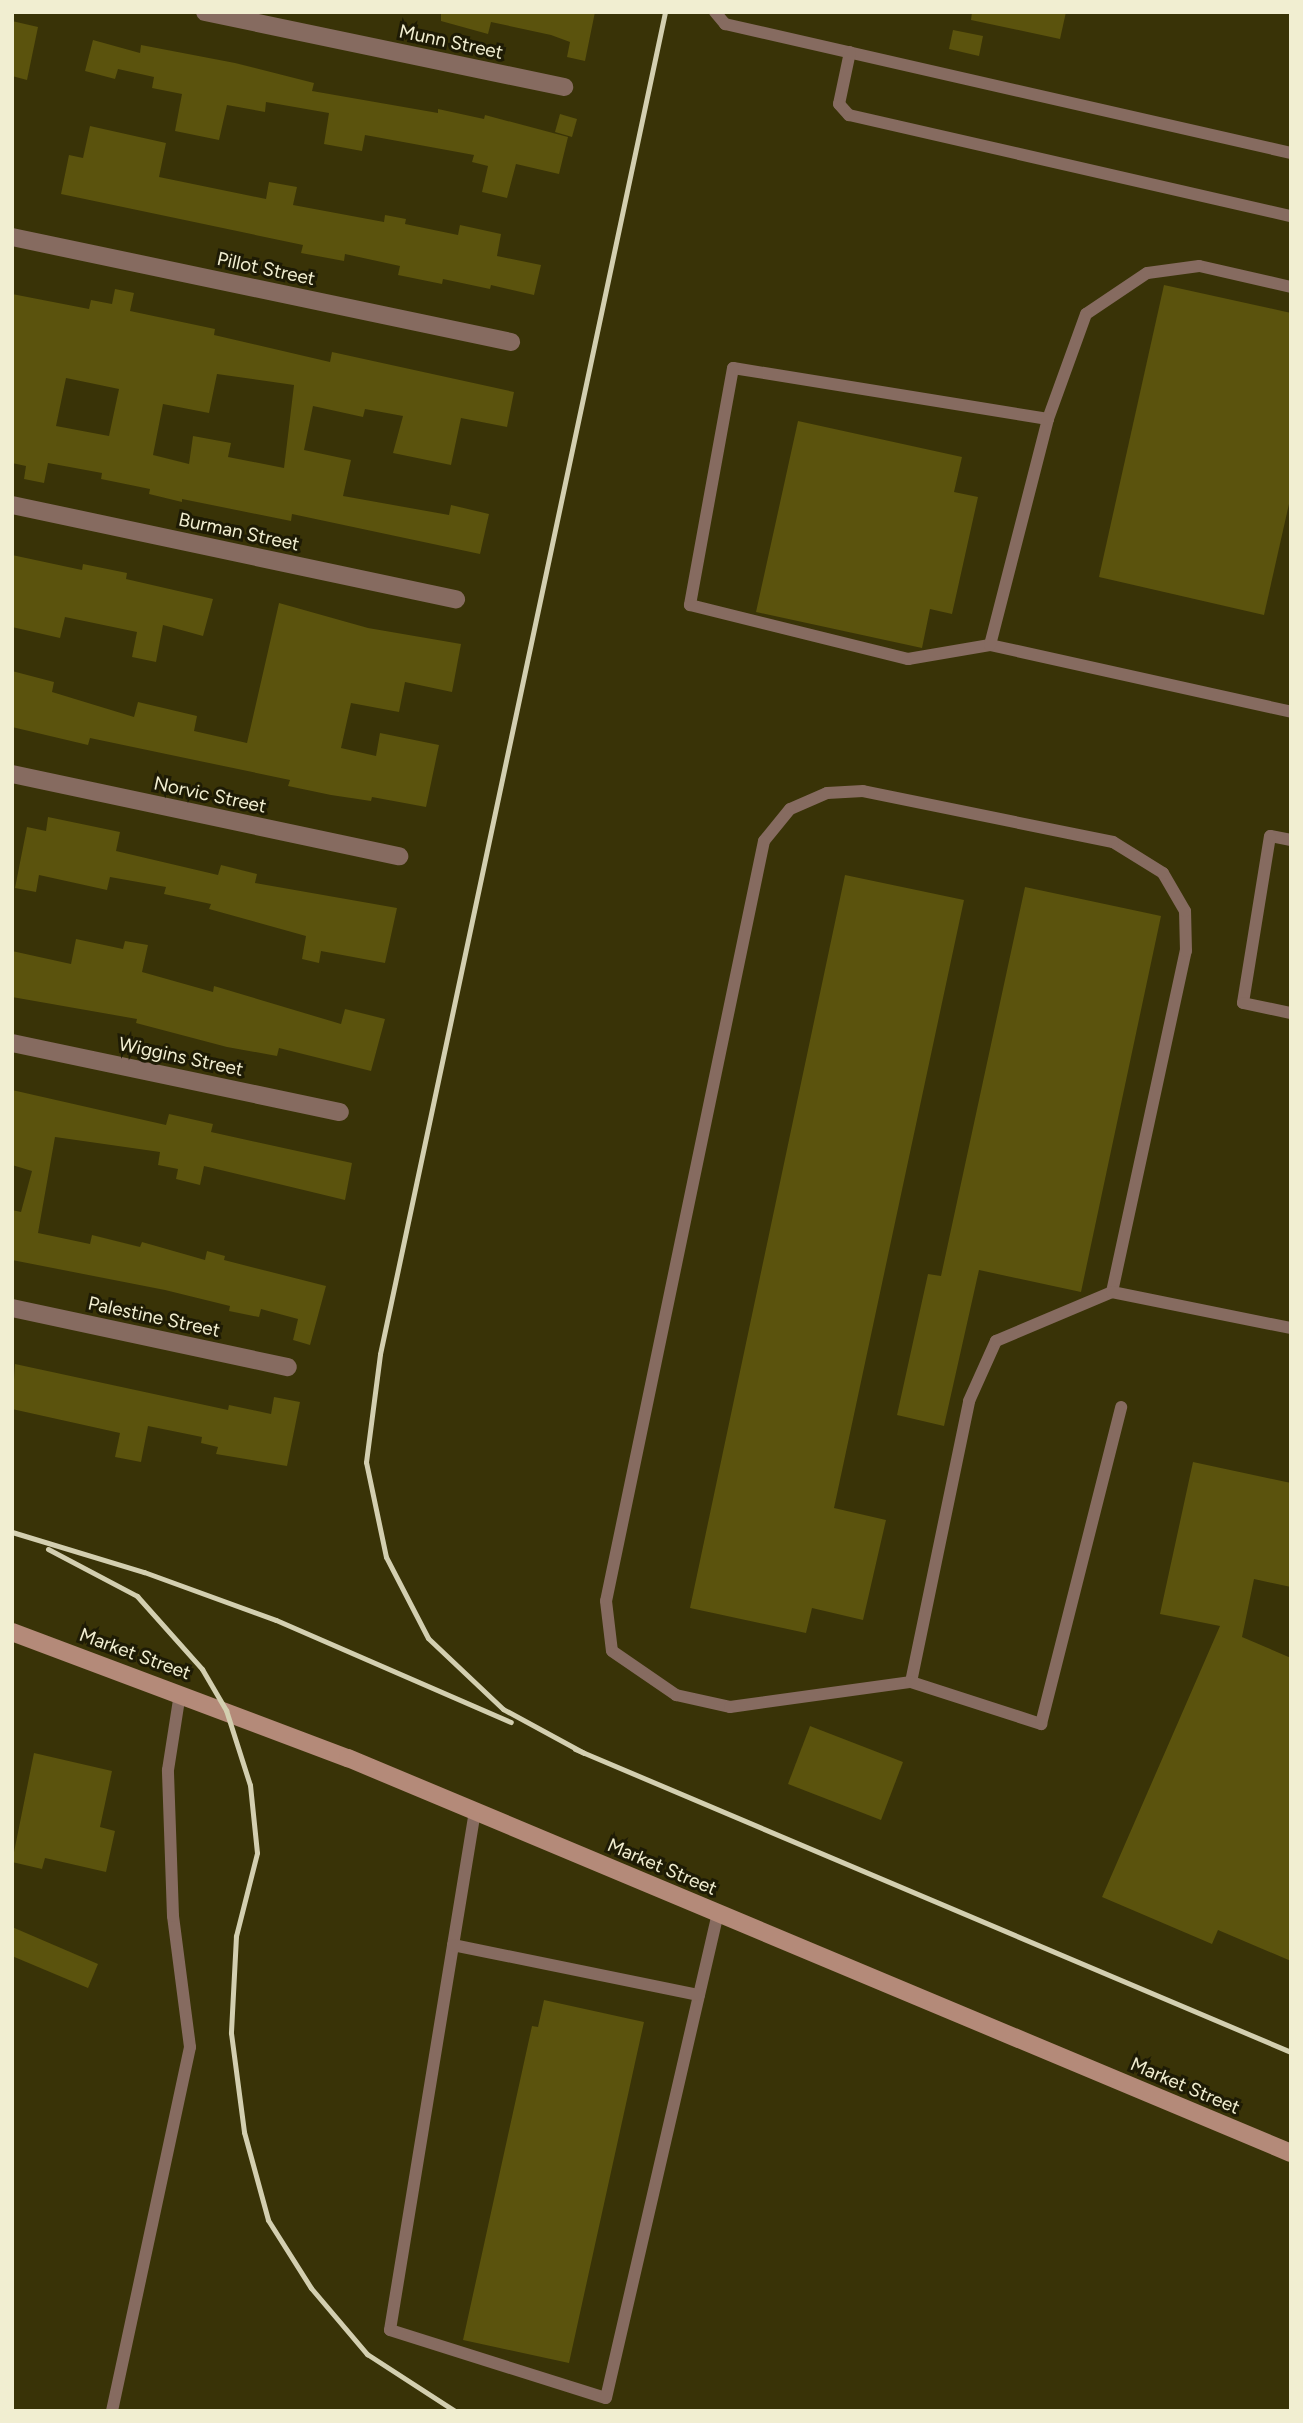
<!DOCTYPE html>
<html>
<head>
<meta charset="utf-8">
<style>
  body { margin:0 }
  #map { position:relative; width:1303px; height:2423px; overflow:hidden; background:#393307; font-family:Figtree,sans-serif }
  div>[style] { position:absolute }
  [style*='--x'] { left:calc(var(--x)*1px); top:calc(var(--y)*1px); width:calc(var(--w)*1px); rotate:calc(var(--a)*1deg) }
  .building>* { inset:0; background:#5b530d }
  .service>* { height:12px; margin:-6px; padding:0 6px; transform-origin:6px; border-radius:6px; background:#866b60 }
  .minor>* { height:18px; margin:-9px; padding:0 9px; transform-origin:9px; border-radius:9px; background:#866b60 }
  .secondary>* { height:18px; margin:-9px; padding:0 9px; transform-origin:9px; border-radius:9px; background:#b48a79 }
  .rail>* { height:5px; margin:-2.5px; padding:0 2.5px; transform-origin:2.5px; border-radius:2.5px; background:#d3cfb0 }
  span { translate:-50% -50%; white-space:nowrap; text-align:center; line-height:1.15; -webkit-text-stroke:6px #1e1b05; paint-order:stroke }
  .street-label { font-size:19px; color:#f1eed1 }
  .frame { position:absolute; inset:0; border:14px solid #f1eed1; pointer-events:none }
</style>
</head>
<body>
<div id="map">
  <div class="building">
    <div style="clip-path:polygon(441px 12px,595px 12px,585px 61px,567px 57px,570px 42px,551px 35px,491px 22px,488px 34px,441px 21px)"></div>
    <div style="clip-path:polygon(972px 12px,1066px 12px,1060px 39px,971px 20px)"></div>
    <div style="clip-path:polygon(12px 21px,38px 27px,27px 80px,12px 76px)"></div>
    <div style="clip-path:polygon(953px 30px,983px 36px,979px 56px,949px 49px)"></div>
    <div style="clip-path:polygon(93px 40px,140px 53px,141px 45px,235px 63px,314px 83px,312px 91px,438px 113px,438px 109px,484px 119px,485px 115px,568px 137px,559px 174px,516px 164px,507px 198px,482px 192px,488px 166px,472px 162px,474px 155px,365px 135px,362px 151px,324px 144px,329px 113px,266px 102px,265px 112px,227px 105px,219px 140px,175px 131px,182px 94px,152px 88px,154px 77px,118px 69px,115px 79px,85px 71px)"></div>
    <div style="clip-path:polygon(560px 114px,577px 119px,572px 137px,555px 132px)"></div>
    <div style="clip-path:polygon(90px 126px,166px 143px,159px 177px,266px 199px,269px 182px,297px 187px,293px 205px,384px 222px,385px 215px,406px 219px,405px 224px,458px 235px,460px 225px,501px 234px,497px 256px,541px 265px,534px 295px,491px 285px,490px 289px,443px 279px,442px 284px,398px 275px,400px 266px,345px 254px,344px 261px,301px 253px,303px 245px,61px 194px,69px 155px,83px 158px)"></div>
    <div style="clip-path:polygon(1164px 285px,1291px 313px,1291px 495px,1264px 615px,1099px 577px)"></div>
    <div style="clip-path:polygon(evenodd,115px 289px,134px 293px,130px 311px,215px 329px,214px 335px,330px 362px,332px 352px,514px 392px,507px 427px,461px 418px,451px 465px,393px 453px,403px 416px,365px 409px,363px 417px,313px 406px,304px 450px,351px 460px,343px 496px,449px 515px,451px 505px,489px 514px,480px 554px,292px 514px,291px 521px,182px 499px,182px 502px,149px 494px,150px 489px,101px 479px,102px 473px,48px 463px,44px 483px,24px 479px,26px 466px,12px 463px,12px 294px,89px 309px,91px 300px,112px 304px,115px 289px,217px 374px,294px 385px,284px 468px,228px 457px,231px 443px,193px 436px,189px 464px,153px 455px,163px 404px,209px 413px,217px 374px,115px 289px,66px 378px,119px 389px,109px 436px,56px 426px,66px 378px)"></div>
    <div style="clip-path:polygon(798px 421px,962px 457px,954px 492px,978px 497px,952px 614px,930px 609px,922px 648px,756px 612px)"></div>
    <div style="clip-path:polygon(12px 555px,82px 570px,83px 564px,127px 573px,126px 579px,213px 599px,203px 636px,163px 625px,156px 662px,132px 657px,137px 632px,65px 617px,60px 638px,12px 627px)"></div>
    <div style="clip-path:polygon(279px 603px,368px 628px,461px 644px,452px 692px,405px 682px,399px 712px,351px 703px,341px 748px,376px 756px,380px 733px,439px 745px,426px 807px,372px 797px,371px 801px,331px 795px,288px 786px,290px 780px,90px 738px,88px 745px,12px 727px,12px 671px,54px 682px,52px 692px,134px 717px,138px 702px,197px 716px,194px 731px,247px 743px)"></div>
    <div style="clip-path:polygon(48px 817px,120px 832px,116px 851px,218px 875px,221px 865px,257px 874px,255px 883px,397px 908px,385px 963px,321px 951px,319px 963px,302px 959px,306px 936px,209px 909px,211px 904px,164px 894px,166px 887px,110px 877px,107px 890px,39px 875px,36px 892px,15px 888px,27px 827px,46px 831px)"></div>
    <div style="clip-path:polygon(845px 875px,964px 900px,834px 1508px,886px 1520px,863px 1620px,812px 1608px,806px 1633px,690px 1608px)"></div>
    <div style="clip-path:polygon(1025px 887px,1161px 916px,1081px 1292px,979px 1270px,944px 1426px,897px 1415px,928px 1274px,941px 1276px)"></div>
    <div style="clip-path:polygon(76px 939px,123px 949px,125px 941px,148px 945px,142px 972px,213px 992px,214px 986px,341px 1024px,345px 1009px,385px 1019px,371px 1071px,279px 1048px,277px 1056px,227px 1047px,136px 1023px,137px 1019px,12px 997px,12px 951px,71px 964px)"></div>
    <div style="clip-path:polygon(12px 1090px,166px 1125px,169px 1114px,213px 1124px,211px 1132px,352px 1163px,345px 1200px,204px 1166px,200px 1185px,176px 1179px,178px 1169px,158px 1165px,160px 1152px,55px 1137px,38px 1233px,90px 1244px,92px 1235px,140px 1247px,142px 1242px,205px 1260px,207px 1251px,225px 1256px,224px 1260px,326px 1286px,310px 1345px,293px 1340px,298px 1319px,261px 1309px,259px 1317px,229px 1311px,230px 1306px,165px 1290px,12px 1260px,12px 1210px,21px 1212px,32px 1171px,12px 1165px)"></div>
    <div style="clip-path:polygon(15px 1364px,228px 1410px,229px 1405px,271px 1414px,274px 1397px,300px 1402px,287px 1466px,216px 1454px,218px 1447px,201px 1443px,202px 1437px,148px 1426px,141px 1462px,115px 1457px,120px 1433px,12px 1409px)"></div>
    <div style="clip-path:polygon(1193px 1462px,1291px 1483px,1291px 1587px,1254px 1579px,1242px 1637px,1291px 1658px,1291px 1961px,1218px 1930px,1212px 1944px,1102px 1897px,1220px 1626px,1160px 1614px)"></div>
    <div style="clip-path:polygon(810px 1726px,903px 1762px,881px 1820px,788px 1784px)"></div>
    <div style="clip-path:polygon(34px 1753px,112px 1771px,100px 1827px,115px 1831px,106px 1872px,45px 1858px,42px 1869px,12px 1862px)"></div>
    <div style="clip-path:polygon(12px 1927px,98px 1964px,88px 1988px,12px 1956px)"></div>
    <div style="clip-path:polygon(544px 2000px,644px 2022px,569px 2363px,463px 2340px,532px 2026px,538px 2027px)"></div>
  </div>
  <div class="service">
    <div style="--x:715;--y:12;--w:16;--a:50"></div>
    <div style="--x:725;--y:24;--w:581;--a:12.84"></div>
    <div style="--x:850;--y:52;--w:53;--a:101.9"></div>
    <div style="--x:839;--y:104;--w:15;--a:48"></div>
    <div style="--x:849;--y:115;--w:453;--a:12.9"></div>
    <div style="--x:1291;--y:287;--w:94;--a:-167.1"></div>
    <div style="--x:1199;--y:266;--w:52;--a:172.3"></div>
    <div style="--x:1147;--y:273;--w:73;--a:146.1"></div>
    <div style="--x:1086;--y:314;--w:112;--a:109.9"></div>
    <div style="--x:1048;--y:419;--w:319;--a:-170.8"></div>
    <div style="--x:733;--y:368;--w:241;--a:100.3"></div>
    <div style="--x:690;--y:605;--w:225;--a:13.9"></div>
    <div style="--x:908;--y:659;--w:83;--a:-9.7"></div>
    <div style="--x:990;--y:645;--w:308;--a:12.5"></div>
    <div style="--x:990;--y:645;--w:233;--a:-75.6"></div>
    <div style="--x:1291;--y:840;--w:21;--a:-169"></div>
    <div style="--x:1270;--y:836;--w:169;--a:99.2"></div>
    <div style="--x:1243;--y:1003;--w:49;--a:11.8"></div>
    <div style="--x:1112;--y:1292;--w:349;--a:-77.8"></div>
    <div style="--x:1186;--y:951;--w:40;--a:-91.4"></div>
    <div style="--x:1185;--y:911;--w:44;--a:-120.1"></div>
    <div style="--x:1163;--y:873;--w:59;--a:-148.2"></div>
    <div style="--x:1113;--y:842;--w:255;--a:-168.5"></div>
    <div style="--x:863;--y:791;--w:36;--a:177"></div>
    <div style="--x:827;--y:793;--w:40;--a:156.6"></div>
    <div style="--x:790;--y:809;--w:41;--a:129.1"></div>
    <div style="--x:764;--y:841;--w:776;--a:101.74"></div>
    <div style="--x:606;--y:1601;--w:50;--a:83.2"></div>
    <div style="--x:612;--y:1651;--w:78;--a:34.5"></div>
    <div style="--x:676;--y:1695;--w:55;--a:12.5"></div>
    <div style="--x:730;--y:1707;--w:183;--a:-7.9"></div>
    <div style="--x:911;--y:1682;--w:287;--a:-78.3"></div>
    <div style="--x:969;--y:1401;--w:66;--a:-65.8"></div>
    <div style="--x:996;--y:1341;--w:126;--a:-22.9"></div>
    <div style="--x:1112;--y:1292;--w:183;--a:11.4"></div>
    <div style="--x:911;--y:1682;--w:137;--a:17.9"></div>
    <div style="--x:1041;--y:1724;--w:327;--a:-75.8"></div>
    <div style="--x:475;--y:1811;--w:526;--a:99.3"></div>
    <div style="--x:390;--y:2330;--w:226;--a:17.5"></div>
    <div style="--x:606;--y:2398;--w:499;--a:-77"></div>
    <div style="--x:453;--y:1945;--w:251;--a:11.5"></div>
    <div style="--x:112;--y:2411;--w:372;--a:-77.9"></div>
    <div style="--x:190;--y:2047;--w:132;--a:-97.4"></div>
    <div style="--x:173;--y:1916;--w:146;--a:-92"></div>
    <div style="--x:168;--y:1770;--w:78;--a:-81.1"></div>
  </div>
  <div class="minor">
    <div style="--x:205;--y:12;--w:367;--a:11.8"></div>
    <div style="--x:12;--y:237;--w:510;--a:11.88"></div>
    <div style="--x:12;--y:505;--w:454;--a:12"></div>
    <div style="--x:12;--y:774;--w:396;--a:12"></div>
    <div style="--x:12;--y:1043;--w:335;--a:11.9"></div>
    <div style="--x:12;--y:1308;--w:282;--a:12.1"></div>
  </div>
  <div class="secondary">
    <div style="--x:12;--y:1632;--w:359;--a:20.6"></div>
    <div style="--x:348;--y:1758;--w:1022;--a:22.73"></div>
  </div>
  <div class="rail">
    <div style="--x:12;--y:1532;--w:138;--a:16.9"></div>
    <div style="--x:144;--y:1572;--w:140;--a:20"></div>
    <div style="--x:276;--y:1620;--w:256;--a:23.5"></div>
    <div style="--x:48;--y:1549;--w:101;--a:27.8"></div>
    <div style="--x:137;--y:1596;--w:98;--a:48.3"></div>
    <div style="--x:202;--y:1669;--w:48;--a:59.7"></div>
    <div style="--x:226;--y:1710;--w:79;--a:72.3"></div>
    <div style="--x:250;--y:1785;--w:68;--a:84.1"></div>
    <div style="--x:257;--y:1853;--w:86;--a:104.2"></div>
    <div style="--x:236;--y:1936;--w:97;--a:93"></div>
    <div style="--x:231;--y:2033;--w:100;--a:82.5"></div>
    <div style="--x:244;--y:2132;--w:91;--a:74.7"></div>
    <div style="--x:268;--y:2220;--w:80;--a:57.7"></div>
    <div style="--x:311;--y:2288;--w:87;--a:49.7"></div>
    <div style="--x:367;--y:2354;--w:105;--a:32.9"></div>
    <div style="--x:575;--y:1749;--w:777;--a:22.94"></div>
    <div style="--x:584;--y:1753;--w:92;--a:-151.5"></div>
    <div style="--x:503;--y:1709;--w:103;--a:-136.6"></div>
    <div style="--x:428;--y:1638;--w:91;--a:-117.4"></div>
    <div style="--x:386;--y:1557;--w:97;--a:-101.9"></div>
    <div style="--x:366;--y:1462;--w:109;--a:-82.6"></div>
    <div style="--x:380;--y:1354;--w:1372;--a:-78.01"></div>
  </div>
  <div class="street-label">
    <span style="left:451px;top:42px;rotate:12deg">Munn Street</span>
    <span style="left:266px;top:269px;rotate:12deg">Pillot Street</span>
    <span style="left:239px;top:532px;rotate:12deg">Burman Street</span>
    <span style="left:210px;top:795px;rotate:12deg">Norvic Street</span>
    <span style="left:181px;top:1057px;rotate:12deg">Wiggins Street</span>
    <span style="left:154px;top:1317px;rotate:12deg">Palestine Street</span>
    <span style="left:135px;top:1654px;rotate:20deg">Market Street</span>
    <span style="left:662px;top:1867px;rotate:23deg">Market Street</span>
    <span style="left:1185px;top:2086px;rotate:23deg">Market Street</span>
  </div>
  <div class="frame"></div>
</div>
</body>
</html>
